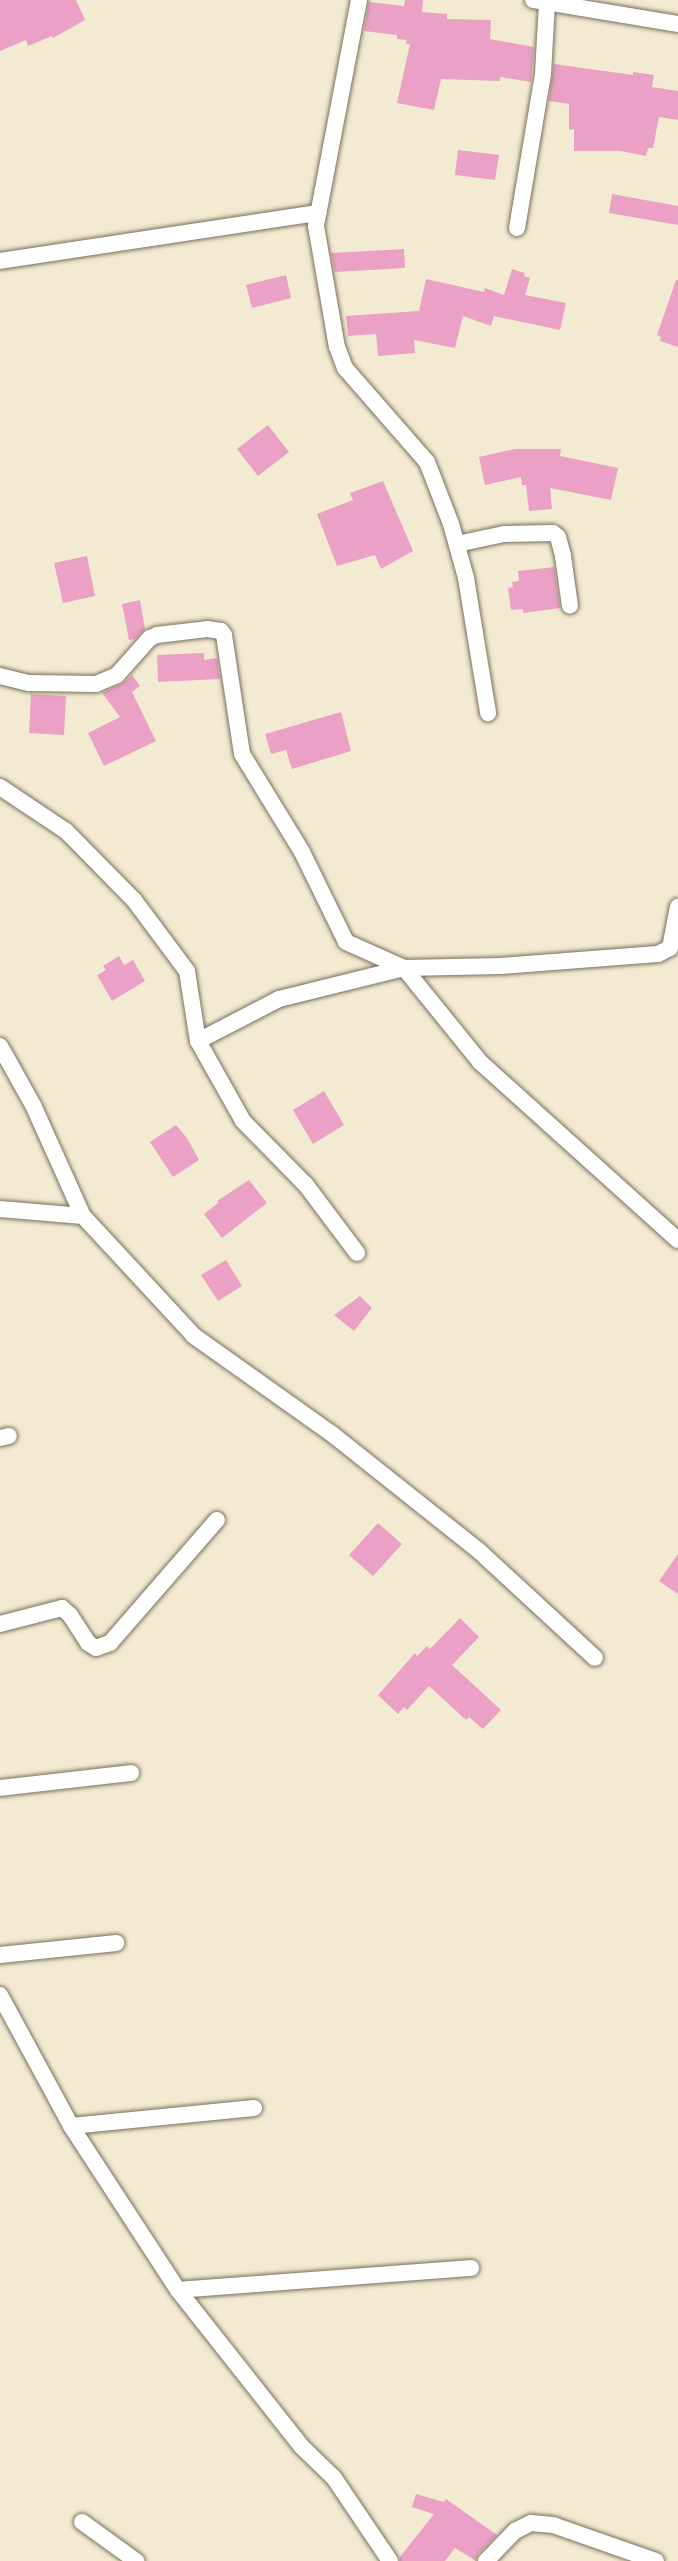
<!DOCTYPE html>
<html>
<head>
<meta charset="utf-8">
<style>
  body { margin:0 }
  #map { position:relative; width:678px; height:2561px; overflow:hidden; background:#f3ebd1; font-family:"IM FELL Double Pica",serif }
  div>[style] { position:absolute }
  [style*='--x'] { left:calc(var(--x)*1px); top:calc(var(--y)*1px); width:calc(var(--w)*1px); rotate:calc(var(--a)*1deg) }
  .building>* { inset:0; background:#eba1c5 }
  .roads { filter:drop-shadow(0 0 2px #7b6e5d) drop-shadow(0 0 2px #7b6e5d) }
  .minor>* { height:16px; margin:-8px; padding:0 8px; transform-origin:8px; border-radius:8px; background:#fff }
  span { translate:-50% -50%; white-space:nowrap; text-align:center; line-height:1.15; -webkit-text-stroke:4.5px #fcf5e5; paint-order:stroke }
</style>
</head>
<body>
<div id="map">
  <div class="building">
    <div style="clip-path:polygon(0 0,76px 0,85px 20px,53px 38px,52px 36px,28px 46px,26px 40px,0 51px)"></div>
    <div style="clip-path:polygon(405px 0,423px 0,422px 12px,447px 14px,447px 19px,491px 20px,490px 39px,534px 47px,531px 82px,500px 77px,500px 81px,441px 79px,434px 110px,397px 103px,410px 44px,406px 44px,407px 40px,397px 39px,397px 35px,364px 31px,369px 2px,404px 6px)"></div>
    <div style="clip-path:polygon(554px 64px,633px 75px,633px 72px,654px 75px,652px 87px,678px 91px,678px 120px,659px 117px,653px 148px,648px 148px,646px 156px,621px 151px,574px 151px,574px 129px,569px 130px,569px 104px,549px 101px)"></div>
    <div style="clip-path:polygon(458px 150px,499px 155px,495px 180px,455px 175px)"></div>
    <div style="clip-path:polygon(612px 194px,678px 206px,678px 225px,609px 213px)"></div>
    <div style="clip-path:polygon(404px 249px,405px 268px,335px 272px,331px 253px)"></div>
    <div style="clip-path:polygon(512px 269px,525px 273px,524px 276px,530px 278px,525px 295px,566px 303px,560px 330px,494px 316px,491px 326px,463px 316px,455px 348px,414px 340px,415px 353px,378px 356px,376px 334px,348px 336px,346px 316px,419px 311px,426px 279px,484px 292px,485px 288px,504px 295px)"></div>
    <div style="clip-path:polygon(286px 275px,291px 298px,252px 308px,246px 285px)"></div>
    <div style="clip-path:polygon(676px 280px,678px 280px,678px 347px,660px 341px,661px 337px,657px 335px)"></div>
    <div style="clip-path:polygon(268px 425px,289px 452px,258px 476px,237px 449px)"></div>
    <div style="clip-path:polygon(515px 449px,561px 449px,560px 456px,618px 468px,611px 500px,550px 488px,552px 509px,529px 511px,526px 485px,522px 485px,521px 477px,485px 485px,479px 457px)"></div>
    <div style="clip-path:polygon(383px 481px,413px 551px,381px 569px,375px 555px,337px 566px,317px 514px,353px 500px,350px 493px)"></div>
    <div style="clip-path:polygon(87px 556px,95px 596px,63px 603px,54px 563px)"></div>
    <div style="clip-path:polygon(554px 567px,560px 608px,523px 613px,523px 609px,511px 610px,508px 588px,513px 587px,512px 582px,519px 581px,518px 571px)"></div>
    <div style="clip-path:polygon(140px 600px,145px 629px,135px 639px,129px 640px,122px 604px)"></div>
    <div style="clip-path:polygon(204px 653px,204px 660px,217px 658px,220px 679px,158px 682px,157px 655px)"></div>
    <div style="clip-path:polygon(132px 675px,140px 686px,132px 692px,156px 741px,104px 766px,88px 733px,120px 717px,102px 693px,122px 684px)"></div>
    <div style="clip-path:polygon(31px 694px,66px 696px,64px 735px,29px 733px)"></div>
    <div style="clip-path:polygon(341px 712px,351px 751px,292px 769px,286px 750px,271px 754px,265px 734px)"></div>
    <div style="clip-path:polygon(119px 956px,124px 965px,133px 960px,145px 981px,112px 1001px,97px 975px,106px 970px,103px 966px)"></div>
    <div style="clip-path:polygon(324px 1091px,344px 1125px,313px 1144px,293px 1110px)"></div>
    <div style="clip-path:polygon(176px 1125px,187px 1138px,199px 1160px,173px 1177px,150px 1142px)"></div>
    <div style="clip-path:polygon(249px 1180px,267px 1203px,222px 1238px,204px 1214px,218px 1203px,217px 1201px)"></div>
    <div style="clip-path:polygon(226px 1260px,242px 1286px,218px 1301px,201px 1275px)"></div>
    <div style="clip-path:polygon(360px 1296px,372px 1308px,354px 1331px,334px 1315px)"></div>
    <div style="clip-path:polygon(378px 1523px,402px 1544px,373px 1576px,349px 1555px)"></div>
    <div style="clip-path:polygon(678px 1554px,678px 1594px,659px 1581px)"></div>
    <div style="clip-path:polygon(460px 1618px,479px 1637px,452px 1665px,501px 1710px,483px 1729px,469px 1717px,466px 1720px,429px 1686px,407px 1710px,404px 1707px,398px 1714px,378px 1695px,415px 1653px,417px 1656px,427px 1646px,430px 1649px)"></div>
    <div style="clip-path:polygon(416px 2494px,444px 2502px,446px 2499px,497px 2535px,478px 2554px,476px 2561px,455px 2548px,445px 2561px,400px 2561px,400px 2557px,434px 2514px,412px 2507px)"></div>
  </div>
  <div class="roads">
    <div class="minor">
      <div style="--x:359;--y:0;--w:230;--a:100.8"></div>
      <div style="--x:316;--y:226;--w:123;--a:80.2"></div>
      <div style="--x:337;--y:347;--w:22;--a:69"></div>
      <div style="--x:345;--y:368;--w:125;--a:48.9"></div>
      <div style="--x:427;--y:462;--w:66;--a:68.8"></div>
      <div style="--x:451;--y:524;--w:56;--a:74.5"></div>
      <div style="--x:466;--y:578;--w:137;--a:80.7"></div>
      <div style="--x:533;--y:0;--w:147;--a:9.4"></div>
      <div style="--x:517;--y:228;--w:156;--a:-80.4"></div>
      <div style="--x:543;--y:74;--w:72;--a:-86.8"></div>
      <div style="--x:0;--y:261;--w:322;--a:-8.6"></div>
      <div style="--x:457;--y:544;--w:48;--a:-12"></div>
      <div style="--x:504;--y:534;--w:49;--a:-1.2"></div>
      <div style="--x:553;--y:533;--w:6;--a:39"></div>
      <div style="--x:558;--y:537;--w:20;--a:75"></div>
      <div style="--x:563;--y:556;--w:50;--a:82"></div>
      <div style="--x:0;--y:676;--w:30;--a:14"></div>
      <div style="--x:29;--y:683;--w:67;--a:0.9"></div>
      <div style="--x:96;--y:684;--w:23;--a:-23"></div>
      <div style="--x:117;--y:675;--w:50;--a:-48.3"></div>
      <div style="--x:150;--y:638;--w:8;--a:-23"></div>
      <div style="--x:157;--y:635;--w:50;--a:-6.8"></div>
      <div style="--x:207;--y:629;--w:14;--a:8"></div>
      <div style="--x:221;--y:631;--w:5;--a:53"></div>
      <div style="--x:224;--y:635;--w:120;--a:81.4"></div>
      <div style="--x:242;--y:754;--w:115;--a:58.5"></div>
      <div style="--x:302;--y:852;--w:100;--a:63.9"></div>
      <div style="--x:346;--y:942;--w:64;--a:24.1"></div>
      <div style="--x:404;--y:968;--w:121;--a:51"></div>
      <div style="--x:480;--y:1062;--w:266;--a:42"></div>
      <div style="--x:0;--y:787;--w:79;--a:33.7"></div>
      <div style="--x:66;--y:831;--w:97;--a:45.4"></div>
      <div style="--x:134;--y:900;--w:89;--a:53.3"></div>
      <div style="--x:187;--y:971;--w:71;--a:81.1"></div>
      <div style="--x:198;--y:1041;--w:92;--a:60.6"></div>
      <div style="--x:243;--y:1121;--w:90;--a:45.5"></div>
      <div style="--x:306;--y:1185;--w:85;--a:53.1"></div>
      <div style="--x:198;--y:1041;--w:91;--a:-27.4"></div>
      <div style="--x:279;--y:999;--w:129;--a:-13.9"></div>
      <div style="--x:404;--y:968;--w:97;--a:-1.2"></div>
      <div style="--x:501;--y:966;--w:157;--a:-4.4"></div>
      <div style="--x:658;--y:954;--w:13;--a:-27"></div>
      <div style="--x:670;--y:948;--w:42;--a:-79"></div>
      <div style="--x:0;--y:1046;--w:68;--a:60.8"></div>
      <div style="--x:33;--y:1105;--w:122;--a:65.8"></div>
      <div style="--x:83;--y:1216;--w:163;--a:47.2"></div>
      <div style="--x:194;--y:1336;--w:169;--a:35.4"></div>
      <div style="--x:332;--y:1434;--w:186;--a:38.5"></div>
      <div style="--x:478;--y:1550;--w:159;--a:42.7"></div>
      <div style="--x:0;--y:1209;--w:83;--a:4.8"></div>
      <div style="--x:0;--y:1438;--w:9;--a:-13"></div>
      <div style="--x:0;--y:1624;--w:64;--a:-14.5"></div>
      <div style="--x:62;--y:1608;--w:11;--a:41"></div>
      <div style="--x:70;--y:1615;--w:33;--a:57"></div>
      <div style="--x:88;--y:1643;--w:9;--a:32"></div>
      <div style="--x:96;--y:1648;--w:15;--a:-20"></div>
      <div style="--x:110;--y:1643;--w:163;--a:-49"></div>
      <div style="--x:0;--y:1788;--w:132;--a:-6.5"></div>
      <div style="--x:0;--y:1955;--w:117;--a:-5.9"></div>
      <div style="--x:0;--y:1995;--w:149;--a:61.5"></div>
      <div style="--x:71;--y:2126;--w:196;--a:56.9"></div>
      <div style="--x:178;--y:2290;--w:199;--a:51.7"></div>
      <div style="--x:301;--y:2446;--w:46;--a:44.1"></div>
      <div style="--x:334;--y:2478;--w:100;--a:56"></div>
      <div style="--x:71;--y:2126;--w:184;--a:-5.6"></div>
      <div style="--x:178;--y:2290;--w:294;--a:-4.3"></div>
      <div style="--x:82;--y:2522;--w:67;--a:35.8"></div>
      <div style="--x:486;--y:2561;--w:42;--a:-46"></div>
      <div style="--x:515;--y:2531;--w:18;--a:-27"></div>
      <div style="--x:531;--y:2523;--w:22;--a:5"></div>
      <div style="--x:553;--y:2525;--w:109;--a:19.3"></div>
    </div>
  </div>
</div>
</body>
</html>
